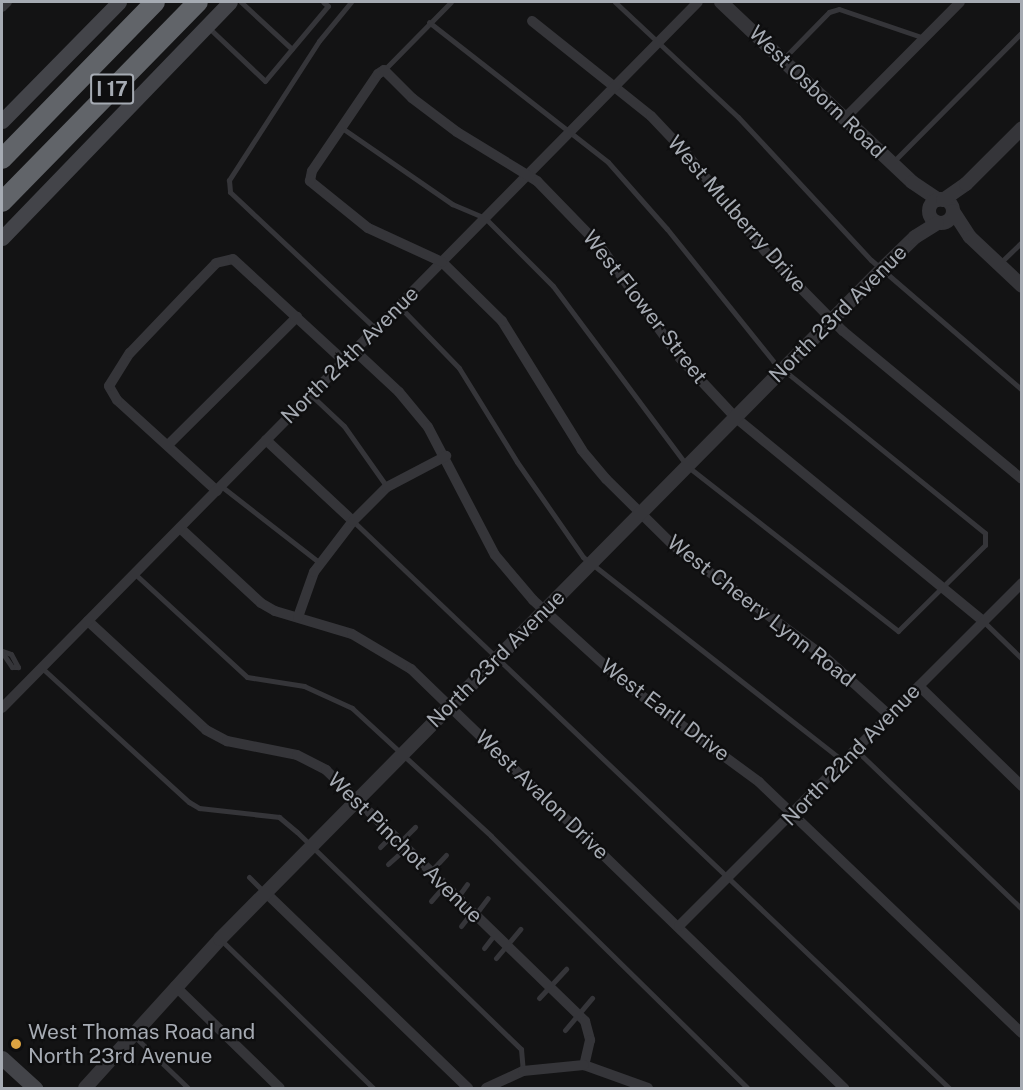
<!DOCTYPE html>
<html>
<head>
<meta charset="utf-8">
<style>
  body { margin:0 }
  #map { position:relative; width:1023px; height:1090px; overflow:hidden; background:#131314; font-family:"Public Sans",sans-serif }
  div>[style] { position:absolute }
  [style*='--x'] { left:calc(var(--x)*1px); top:calc(var(--y)*1px); width:calc(var(--w)*1px); rotate:calc(var(--a)*1deg) }
  .service>* { height:5px; margin:-2.5px; padding:0 2.5px; transform-origin:2.5px; border-radius:2.5px; background:#353539 }
  .minor>* { height:10px; margin:-5px; padding:0 5px; transform-origin:5px; border-radius:5px; background:#353539 }
  .tertiary>* { height:14px; margin:-7px; padding:0 7px; transform-origin:7px; border-radius:7px; background:#353539 }
  .tertiary>.ring { margin:-7px; padding:0; box-sizing:content-box; background:none; border:14px solid #353539; border-radius:50% }
  .secondary>* { height:15px; margin:-7.5px; padding:0 7.5px; transform-origin:7.5px; border-radius:7.5px; background:#434449 }
  .motorway>* { height:20px; margin:-10px; padding:0 10px; transform-origin:10px; border-radius:10px; background:#616469 }
  .dots>* { width:16px; height:16px; translate:-50% -50%; box-sizing:border-box; border:3px solid #0e0e0f; border-radius:50% }
  span { translate:-50% -50%; white-space:nowrap; text-align:center; line-height:1.15; -webkit-text-stroke:4.5px #0e0e0f; paint-order:stroke }
  .shield-label span { padding:2px 4px; background:#0e0e0f; border:2px solid; border-radius:4px; -webkit-text-stroke-width:0 }
  .shield-label { font-size:20px; color:#a6abb3; font-weight:700 }
  .street-label { font-size:21px; color:#a6abb3 }
  .poi-label { font-size:21px; color:#a6abb3 }
  .left { translate:0 -50%; text-align:left }
  .frame { position:absolute; inset:0; border:3px solid #a6abb3; pointer-events:none }
</style>
</head>
<body>
<div id="map">
  <div class="service">
    <div style="--x:241;--y:2;--w:69;--a:42.7"></div>
    <div style="--x:351;--y:2;--w:50;--a:129.4"></div>
    <div style="--x:319;--y:41;--w:166;--a:122.9"></div>
    <div style="--x:229;--y:180;--w:12;--a:85"></div>
    <div style="--x:230;--y:192;--w:200;--a:43.2"></div>
    <div style="--x:615;--y:2;--w:168;--a:43.1"></div>
    <div style="--x:738;--y:117;--w:195;--a:47.1"></div>
    <div style="--x:871;--y:260;--w:199;--a:40.7"></div>
    <div style="--x:209;--y:28;--w:77;--a:43.4"></div>
    <div style="--x:265;--y:81;--w:98;--a:-50"></div>
    <div style="--x:328;--y:6;--w:6;--a:-141"></div>
    <div style="--x:784;--y:58;--w:64;--a:-45.6"></div>
    <div style="--x:829;--y:12;--w:10;--a:-17"></div>
    <div style="--x:839;--y:9;--w:90;--a:18.8"></div>
    <div style="--x:384;--y:70;--w:95;--a:-45.4"></div>
    <div style="--x:342;--y:128;--w:134;--a:34.6"></div>
    <div style="--x:452;--y:204;--w:36;--a:23"></div>
    <div style="--x:485;--y:218;--w:96;--a:45"></div>
    <div style="--x:553;--y:286;--w:224;--a:53.3"></div>
    <div style="--x:687;--y:466;--w:268;--a:38"></div>
    <div style="--x:898;--y:631;--w:122;--a:-44.7"></div>
    <div style="--x:985;--y:545;--w:12;--a:-90"></div>
    <div style="--x:985;--y:533;--w:272;--a:-141"></div>
    <div style="--x:774;--y:362;--w:171;--a:-128.8"></div>
    <div style="--x:667;--y:229;--w:89;--a:-131.4"></div>
    <div style="--x:608;--y:162;--w:227;--a:-142"></div>
    <div style="--x:892;--y:163;--w:185;--a:-45.2"></div>
    <div style="--x:999;--y:264;--w:32;--a:-44"></div>
    <div style="--x:399;--y:306;--w:86;--a:45.9"></div>
    <div style="--x:459;--y:368;--w:110;--a:58.3"></div>
    <div style="--x:517;--y:462;--w:116;--a:55.2"></div>
    <div style="--x:583;--y:557;--w:330;--a:38.1"></div>
    <div style="--x:311;--y:395;--w:45;--a:43.2"></div>
    <div style="--x:344;--y:426;--w:75;--a:54.8"></div>
    <div style="--x:221;--y:486;--w:125;--a:37.9"></div>
    <div style="--x:353;--y:521;--w:823;--a:43.57"></div>
    <div style="--x:135;--y:574;--w:152;--a:42.6"></div>
    <div style="--x:247;--y:677;--w:58;--a:9"></div>
    <div style="--x:304;--y:686;--w:53;--a:24.6"></div>
    <div style="--x:352;--y:708;--w:189;--a:42.6"></div>
    <div style="--x:491;--y:836;--w:359;--a:44.5"></div>
    <div style="--x:984;--y:622;--w:53;--a:44.2"></div>
    <div style="--x:2;--y:651;--w:9;--a:18"></div>
    <div style="--x:11;--y:654;--w:15;--a:62"></div>
    <div style="--x:18;--y:667;--w:6;--a:180"></div>
    <div style="--x:12;--y:667;--w:18;--a:-124"></div>
    <div style="--x:42;--y:668;--w:199;--a:42.4"></div>
    <div style="--x:189;--y:802;--w:12;--a:31"></div>
    <div style="--x:199;--y:808;--w:81;--a:6.4"></div>
    <div style="--x:279;--y:817;--w:23;--a:40"></div>
    <div style="--x:297;--y:832;--w:312;--a:44.1"></div>
    <div style="--x:521;--y:1049;--w:22;--a:85"></div>
    <div style="--x:856;--y:750;--w:230;--a:43.8"></div>
    <div style="--x:401;--y:841;--w:20;--a:-45"></div>
    <div style="--x:380;--y:847;--w:18;--a:-45"></div>
    <div style="--x:388;--y:864;--w:25;--a:-42"></div>
    <div style="--x:431;--y:871;--w:22;--a:-47"></div>
    <div style="--x:249;--y:877;--w:23;--a:45"></div>
    <div style="--x:457;--y:898;--w:17;--a:-54"></div>
    <div style="--x:431;--y:901;--w:21;--a:-49"></div>
    <div style="--x:475;--y:915;--w:21;--a:-53"></div>
    <div style="--x:461;--y:926;--w:18;--a:-52"></div>
    <div style="--x:220;--y:939;--w:214;--a:44.2"></div>
    <div style="--x:484;--y:948;--w:18;--a:-52"></div>
    <div style="--x:496;--y:958;--w:38;--a:-50"></div>
    <div style="--x:539;--y:998;--w:40;--a:-47"></div>
    <div style="--x:565;--y:1030;--w:42;--a:-49.8"></div>
    <div style="--x:133;--y:1035;--w:76;--a:43.9"></div>
  </div>
  <div class="minor">
    <div style="--x:2;--y:7;--w:7;--a:-45"></div>
    <div style="--x:532;--y:21;--w:152;--a:38.6"></div>
    <div style="--x:651;--y:116;--w:50;--a:46.6"></div>
    <div style="--x:685;--y:152;--w:132;--a:51.1"></div>
    <div style="--x:768;--y:255;--w:107;--a:45.4"></div>
    <div style="--x:843;--y:331;--w:232;--a:39.6"></div>
    <div style="--x:845;--y:118;--w:163;--a:-45.2"></div>
    <div style="--x:355;--y:351;--w:60;--a:43"></div>
    <div style="--x:399;--y:392;--w:45;--a:50.4"></div>
    <div style="--x:428;--y:427;--w:144;--a:62.4"></div>
    <div style="--x:495;--y:555;--w:59;--a:49.8"></div>
    <div style="--x:533;--y:600;--w:122;--a:42.3"></div>
    <div style="--x:623;--y:682;--w:169;--a:36.3"></div>
    <div style="--x:759;--y:782;--w:364;--a:43.7"></div>
    <div style="--x:266;--y:440;--w:119;--a:43"></div>
    <div style="--x:168;--y:445;--w:182;--a:-44.8"></div>
    <div style="--x:217;--y:491;--w:135;--a:-137.7"></div>
    <div style="--x:117;--y:400;--w:16;--a:-120"></div>
    <div style="--x:109;--y:386;--w:39;--a:-58"></div>
    <div style="--x:130;--y:353;--w:94;--a:-46.3"></div>
    <div style="--x:195;--y:285;--w:30;--a:-46"></div>
    <div style="--x:216;--y:263;--w:17;--a:-13"></div>
    <div style="--x:233;--y:259;--w:151;--a:42.6"></div>
    <div style="--x:180;--y:528;--w:110;--a:42.8"></div>
    <div style="--x:261;--y:603;--w:16;--a:30"></div>
    <div style="--x:275;--y:611;--w:80;--a:16.6"></div>
    <div style="--x:352;--y:634;--w:69;--a:30.7"></div>
    <div style="--x:411;--y:669;--w:603;--a:44.06"></div>
    <div style="--x:298;--y:617;--w:48;--a:-70.4"></div>
    <div style="--x:314;--y:572;--w:64;--a:-52.6"></div>
    <div style="--x:353;--y:521;--w:48;--a:-45"></div>
    <div style="--x:387;--y:487;--w:67;--a:-27.7"></div>
    <div style="--x:88;--y:621;--w:161;--a:42.7"></div>
    <div style="--x:206;--y:730;--w:24;--a:28"></div>
    <div style="--x:227;--y:741;--w:71;--a:11.3"></div>
    <div style="--x:297;--y:755;--w:33;--a:27"></div>
    <div style="--x:326;--y:770;--w:361;--a:44.1"></div>
    <div style="--x:585;--y:1021;--w:20;--a:75"></div>
    <div style="--x:590;--y:1040;--w:26;--a:103"></div>
    <div style="--x:584;--y:1065;--w:68;--a:19.8"></div>
    <div style="--x:919;--y:686;--w:144;--a:44.2"></div>
    <div style="--x:2;--y:708;--w:991;--a:-45.41"></div>
    <div style="--x:890;--y:716;--w:88;--a:-137.8"></div>
    <div style="--x:825;--y:657;--w:187;--a:-143.7"></div>
    <div style="--x:674;--y:546;--w:95;--a:-135.4"></div>
    <div style="--x:606;--y:479;--w:38;--a:-130"></div>
    <div style="--x:582;--y:450;--w:152;--a:-121.8"></div>
    <div style="--x:502;--y:321;--w:84;--a:-135.5"></div>
    <div style="--x:442;--y:262;--w:81;--a:-155.3"></div>
    <div style="--x:368;--y:228;--w:75;--a:-141"></div>
    <div style="--x:310;--y:181;--w:10;--a:-79"></div>
    <div style="--x:312;--y:171;--w:117;--a:-55.8"></div>
    <div style="--x:378;--y:74;--w:7;--a:-34"></div>
    <div style="--x:384;--y:70;--w:40;--a:45"></div>
    <div style="--x:412;--y:98;--w:56;--a:37.1"></div>
    <div style="--x:457;--y:132;--w:94;--a:31.5"></div>
    <div style="--x:537;--y:181;--w:91;--a:45.9"></div>
    <div style="--x:600;--y:246;--w:138;--a:54.5"></div>
    <div style="--x:680;--y:358;--w:82;--a:47"></div>
    <div style="--x:736;--y:418;--w:320;--a:39.4"></div>
    <div style="--x:266;--y:893;--w:281;--a:44"></div>
    <div style="--x:679;--y:926;--w:485;--a:-45"></div>
    <div style="--x:175;--y:986;--w:146;--a:44.2"></div>
    <div style="--x:486;--y:1088;--w:41;--a:-24.7"></div>
    <div style="--x:523;--y:1071;--w:61;--a:-5.6"></div>
  </div>
  <div class="tertiary">
    <div style="--x:721;--y:2;--w:262;--a:43.3"></div>
    <div style="--x:912;--y:182;--w:32;--a:34"></div>
    <div class="ring" style="left:929px;top:199px;width:10px;height:10px"></div>
    <div style="--x:943;--y:200;--w:28;--a:-35"></div>
    <div style="--x:966;--y:184;--w:79;--a:-45"></div>
    <div style="--x:953;--y:211;--w:31;--a:57"></div>
    <div style="--x:970;--y:237;--w:71;--a:43.3"></div>
    <div style="--x:85;--y:1088;--w:201;--a:-47.8"></div>
    <div style="--x:220;--y:939;--w:942;--a:-45.34"></div>
    <div style="--x:882;--y:269;--w:46;--a:-44.1"></div>
    <div style="--x:915;--y:237;--w:26;--a:-32"></div>
  </div>
  <div class="secondary">
    <div style="--x:2;--y:121;--w:167;--a:-45.5"></div>
    <div style="--x:2;--y:238;--w:328;--a:-46"></div>
    <div style="--x:2;--y:1058;--w:45;--a:42.3"></div>
  </div>
  <div class="motorway">
    <div style="--x:2;--y:159;--w:219;--a:-45.7"></div>
    <div style="--x:2;--y:202;--w:280;--a:-45.6"></div>
  </div>
  <div class="dots">
    <div style="left:16px;top:1044px;background:#dda442"></div>
  </div>
  <div class="shield-label">
    <span style="left:112px;top:89px">I 17</span>
  </div>
  <div class="street-label">
    <span style="left:817px;top:92px;rotate:44deg">West Osborn Road</span>
    <span style="left:737px;top:214px;rotate:49deg">West Mulberry Drive</span>
    <span style="left:645px;top:307px;rotate:52deg">West Flower Street</span>
    <span style="left:838px;top:314px;rotate:-45deg">North 23rd Avenue</span>
    <span style="left:350px;top:355px;rotate:-45deg">North 24th Avenue</span>
    <span style="left:761px;top:611px;rotate:38deg">West Cheery Lynn Road</span>
    <span style="left:496px;top:659px;rotate:-45deg">North 23rd Avenue</span>
    <span style="left:665px;top:710px;rotate:37deg">West Earll Drive</span>
    <span style="left:851px;top:755px;rotate:-46deg">North 22nd Avenue</span>
    <span style="left:542px;top:795px;rotate:44deg">West Avalon Drive</span>
    <span style="left:405px;top:848px;rotate:44deg">West Pinchot Avenue</span>
  </div>
  <div class="poi-label">
    <span class="left" style="left:28px;top:1044px">West Thomas Road and<br>North 23rd Avenue</span>
  </div>
  <div class="frame"></div>
</div>
</body>
</html>
